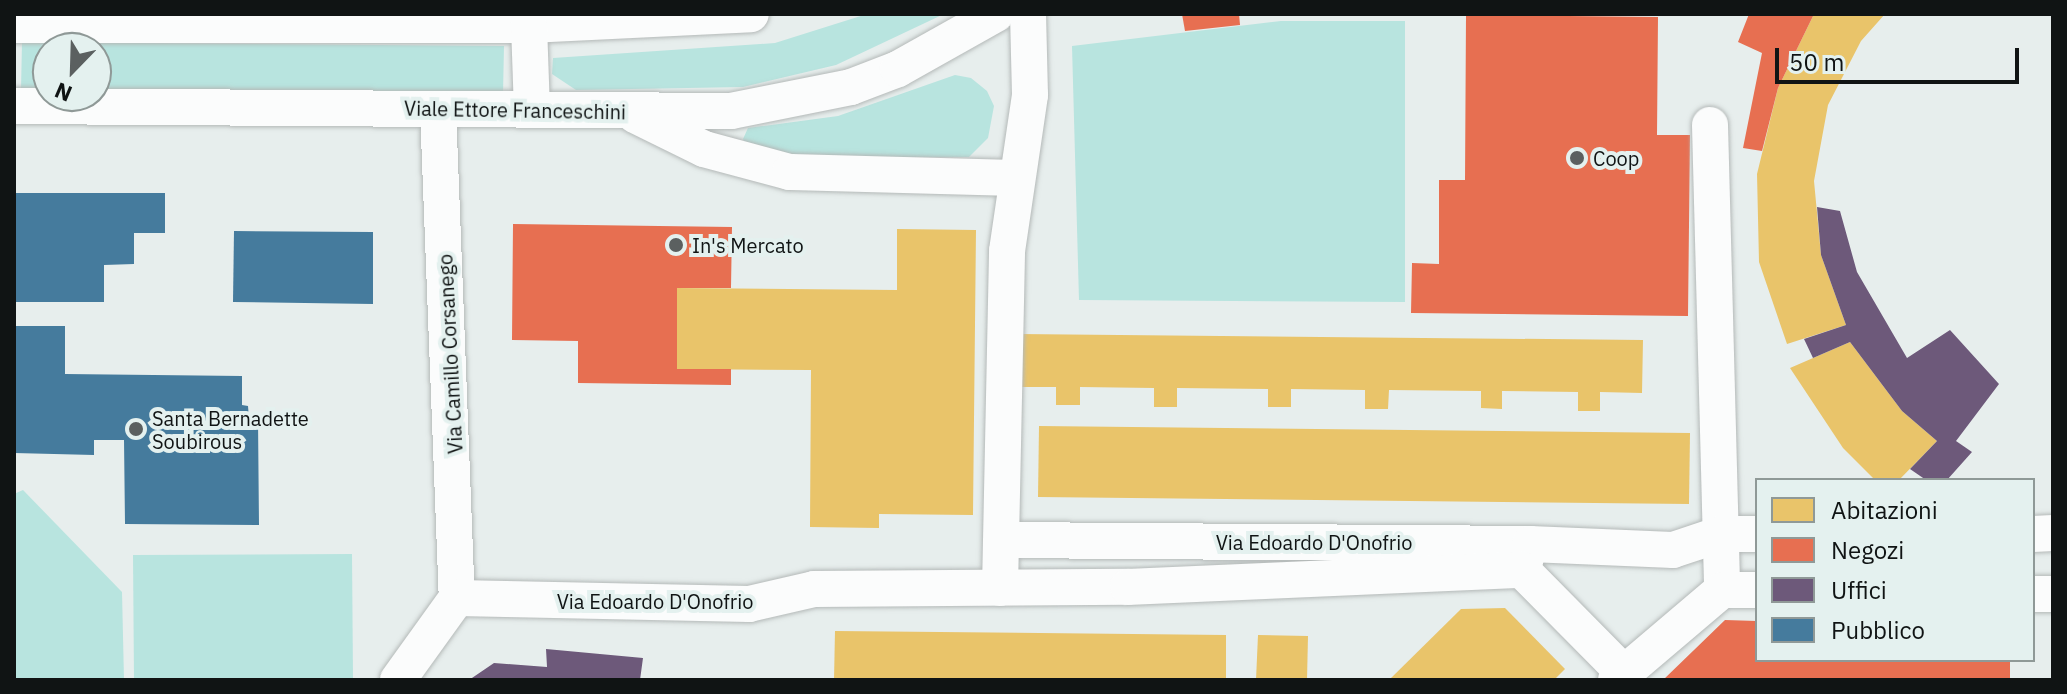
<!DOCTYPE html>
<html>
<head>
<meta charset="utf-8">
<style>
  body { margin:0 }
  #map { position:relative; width:2067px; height:694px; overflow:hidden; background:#e7eeed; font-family:"IBM Plex Sans",sans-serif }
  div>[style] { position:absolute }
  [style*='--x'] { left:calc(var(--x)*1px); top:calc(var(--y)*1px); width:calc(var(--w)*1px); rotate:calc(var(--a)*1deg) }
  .green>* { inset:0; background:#b8e4df }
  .homes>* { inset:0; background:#e9c46a }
  .shops>* { inset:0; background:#e76f51 }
  .offices>* { inset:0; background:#6d597a }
  .public>* { inset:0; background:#457b9d }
  .roads { filter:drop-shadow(0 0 2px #b4b9b8) drop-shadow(0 0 2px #b4b9b8) }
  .minor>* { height:36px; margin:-18px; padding:0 18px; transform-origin:18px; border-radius:18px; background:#fbfcfc }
  .dots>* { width:22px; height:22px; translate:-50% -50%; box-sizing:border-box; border:4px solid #e4f1ef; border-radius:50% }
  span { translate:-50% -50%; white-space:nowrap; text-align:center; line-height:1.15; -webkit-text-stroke:8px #e4f1ef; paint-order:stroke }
  .street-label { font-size:20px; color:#101414 }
  .poi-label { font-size:20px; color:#101414 }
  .left { translate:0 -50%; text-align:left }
  .frame { position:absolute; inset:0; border:16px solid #101414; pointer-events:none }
  .legend { position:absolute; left:1755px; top:478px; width:280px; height:184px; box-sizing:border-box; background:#e4f1ef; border:2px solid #8f9997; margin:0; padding:10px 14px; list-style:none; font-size:24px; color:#101414 }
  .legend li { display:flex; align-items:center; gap:16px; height:40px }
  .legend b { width:40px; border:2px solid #8f9997 }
  .north { position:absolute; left:32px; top:32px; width:80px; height:80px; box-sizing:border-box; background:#e4f1ef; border:2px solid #8f9997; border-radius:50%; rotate:203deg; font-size:22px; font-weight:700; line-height:32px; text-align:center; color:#101414 }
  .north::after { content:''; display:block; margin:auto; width:28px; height:36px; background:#5b6060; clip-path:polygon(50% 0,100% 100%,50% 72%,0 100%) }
  .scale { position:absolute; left:1775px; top:48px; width:244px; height:36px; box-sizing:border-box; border:4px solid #101414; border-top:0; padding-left:10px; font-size:24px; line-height:28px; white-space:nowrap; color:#101414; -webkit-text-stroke:6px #e4f1ef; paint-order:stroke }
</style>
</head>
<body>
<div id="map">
  <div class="green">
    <div style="clip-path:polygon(867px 14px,944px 14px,836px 65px,743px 87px,576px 90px,552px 74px,553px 58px,775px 43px)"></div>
    <div style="clip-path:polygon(1281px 21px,1405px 21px,1405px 302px,1079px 300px,1072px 46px)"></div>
    <div style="clip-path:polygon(22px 42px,504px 46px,503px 94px,96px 90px,96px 48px,48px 48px,48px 90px,21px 90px)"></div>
    <div style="clip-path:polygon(955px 75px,971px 78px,987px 91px,994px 106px,988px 138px,969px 157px,765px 158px,750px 153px,743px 139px,748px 128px,838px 116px)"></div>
    <div style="clip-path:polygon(23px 490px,122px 592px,124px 680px,14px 680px,14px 494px)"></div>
    <div style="clip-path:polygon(352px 554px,353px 679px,134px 680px,133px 555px)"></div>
  </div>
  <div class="homes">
    <div style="clip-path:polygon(1814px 14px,1885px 14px,1861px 41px,1828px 105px,1814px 181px,1821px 255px,1846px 325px,1787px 344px,1759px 262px,1757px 174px,1778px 88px)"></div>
    <div style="clip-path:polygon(897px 229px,976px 230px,973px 515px,879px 514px,879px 528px,810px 527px,811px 370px,677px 369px,677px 288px,897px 290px)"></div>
    <div style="clip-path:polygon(1018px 334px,1643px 340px,1642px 393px,1600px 392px,1600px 411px,1578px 411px,1578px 392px,1502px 391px,1502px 409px,1481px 408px,1481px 391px,1389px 390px,1388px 409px,1365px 409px,1365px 390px,1291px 389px,1291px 407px,1268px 407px,1268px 389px,1177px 388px,1177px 407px,1154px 407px,1154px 388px,1080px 387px,1080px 405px,1056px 405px,1056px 387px,1018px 387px)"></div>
    <div style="clip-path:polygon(1850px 342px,1902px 411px,1937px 441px,1899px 480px,1875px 480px,1843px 448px,1790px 368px)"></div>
    <div style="clip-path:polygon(1039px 426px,1690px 433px,1689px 504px,1038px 497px)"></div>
    <div style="clip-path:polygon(1505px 608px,1565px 669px,1554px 680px,1389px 680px,1461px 609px)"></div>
    <div style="clip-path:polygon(835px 631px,1226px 635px,1226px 680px,834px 680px)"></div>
    <div style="clip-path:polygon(1258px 635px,1308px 636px,1307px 680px,1256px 680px)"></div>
  </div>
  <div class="shops">
    <div style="clip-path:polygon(1182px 14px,1239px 14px,1240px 25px,1185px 31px)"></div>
    <div style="clip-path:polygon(1749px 14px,1814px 14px,1778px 88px,1762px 151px,1743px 148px,1762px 53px,1738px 42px)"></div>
    <div style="clip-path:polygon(1466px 15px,1658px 17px,1657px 135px,1690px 135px,1688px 316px,1411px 313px,1412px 263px,1439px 264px,1439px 180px,1465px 180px)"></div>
    <div style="clip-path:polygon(513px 224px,732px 227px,731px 288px,677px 288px,677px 369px,731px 369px,731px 385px,578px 383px,578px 341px,512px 340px)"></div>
    <div style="clip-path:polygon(1725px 620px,1757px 621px,1757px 660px,2010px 660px,2010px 680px,1663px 680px)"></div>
  </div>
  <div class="offices">
    <div style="clip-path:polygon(1817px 207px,1840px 211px,1857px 272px,1907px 358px,1950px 330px,1999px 384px,1956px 441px,1972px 452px,1947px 480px,1926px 480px,1910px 469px,1937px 441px,1902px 411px,1850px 342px,1813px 358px,1804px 339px,1846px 325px,1821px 255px)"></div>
    <div style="clip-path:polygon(546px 649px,643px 658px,640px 680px,469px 680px,494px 663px,547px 667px)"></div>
  </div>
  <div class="public">
    <div style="clip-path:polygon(14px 193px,165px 193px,165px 233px,134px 233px,134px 264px,104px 265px,104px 302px,14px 302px)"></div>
    <div style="clip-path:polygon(234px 231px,373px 232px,373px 304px,233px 302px)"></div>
    <div style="clip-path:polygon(14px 326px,65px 326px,65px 374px,242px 376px,242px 405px,248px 406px,249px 418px,258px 419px,259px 525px,125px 524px,124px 440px,94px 440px,94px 455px,14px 453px)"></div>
  </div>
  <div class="roads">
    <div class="minor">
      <div style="--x:14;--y:25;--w:515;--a:0"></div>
      <div style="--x:529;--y:25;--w:222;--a:-2.8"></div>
      <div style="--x:529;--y:25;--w:85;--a:88"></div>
      <div style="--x:14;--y:106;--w:717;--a:0.4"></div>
      <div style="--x:731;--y:111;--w:122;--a:-11.3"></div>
      <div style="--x:851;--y:87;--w:50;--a:-21"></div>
      <div style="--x:898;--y:69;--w:112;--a:-29.3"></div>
      <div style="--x:438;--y:109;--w:489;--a:87.8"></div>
      <div style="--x:635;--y:115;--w:77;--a:26.2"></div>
      <div style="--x:704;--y:149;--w:89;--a:15"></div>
      <div style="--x:790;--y:172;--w:226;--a:1.5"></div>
      <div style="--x:1710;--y:125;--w:465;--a:88.5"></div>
      <div style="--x:2033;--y:534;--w:20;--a:-3"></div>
      <div style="--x:1002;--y:540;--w:528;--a:0.43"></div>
      <div style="--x:1523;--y:568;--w:25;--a:-74"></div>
      <div style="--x:1530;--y:544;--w:143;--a:2.4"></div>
      <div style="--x:1673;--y:550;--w:51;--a:-18.4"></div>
      <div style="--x:1721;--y:534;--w:36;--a:0"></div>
      <div style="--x:1000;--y:588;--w:337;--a:-88.8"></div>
      <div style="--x:1007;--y:251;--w:158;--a:-81.6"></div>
      <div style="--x:1030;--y:95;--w:81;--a:-91.4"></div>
      <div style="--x:2033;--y:594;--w:20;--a:0"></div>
      <div style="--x:398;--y:680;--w:101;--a:-54.3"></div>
      <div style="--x:457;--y:598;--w:292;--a:1.2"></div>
      <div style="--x:749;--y:604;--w:67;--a:-13"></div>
      <div style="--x:814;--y:589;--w:314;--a:-0.4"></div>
      <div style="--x:1128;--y:587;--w:394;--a:-2.5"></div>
      <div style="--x:1522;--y:570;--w:145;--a:45.3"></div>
      <div style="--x:1616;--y:680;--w:139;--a:-40.3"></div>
      <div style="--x:1722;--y:590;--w:35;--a:0"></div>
    </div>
  </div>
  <div class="dots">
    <div style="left:1577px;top:158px;background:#5b6060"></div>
    <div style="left:676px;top:245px;background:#5b6060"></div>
    <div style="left:136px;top:429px;background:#5b6060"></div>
  </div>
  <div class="street-label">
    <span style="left:515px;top:110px;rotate:1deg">Viale Ettore Franceschini</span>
    <span style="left:450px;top:354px;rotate:-93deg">Via Camillo Corsanego</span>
    <span style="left:1314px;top:542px">Via Edoardo D'Onofrio</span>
    <span style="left:655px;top:601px">Via Edoardo D'Onofrio</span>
  </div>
  <div class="poi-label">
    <span class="left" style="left:1593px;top:158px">Coop</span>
    <span class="left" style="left:692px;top:245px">In's Mercato</span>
    <span class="left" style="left:152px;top:430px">Santa Bernadette<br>Soubirous</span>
  </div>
  <div class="frame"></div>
  <ul class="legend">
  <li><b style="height:22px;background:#e9c46a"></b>Abitazioni</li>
  <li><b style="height:22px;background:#e76f51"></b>Negozi</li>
  <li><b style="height:22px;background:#6d597a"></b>Uffici</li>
  <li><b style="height:22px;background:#457b9d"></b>Pubblico</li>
  </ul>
  <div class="north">N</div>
  <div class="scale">50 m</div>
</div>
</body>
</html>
